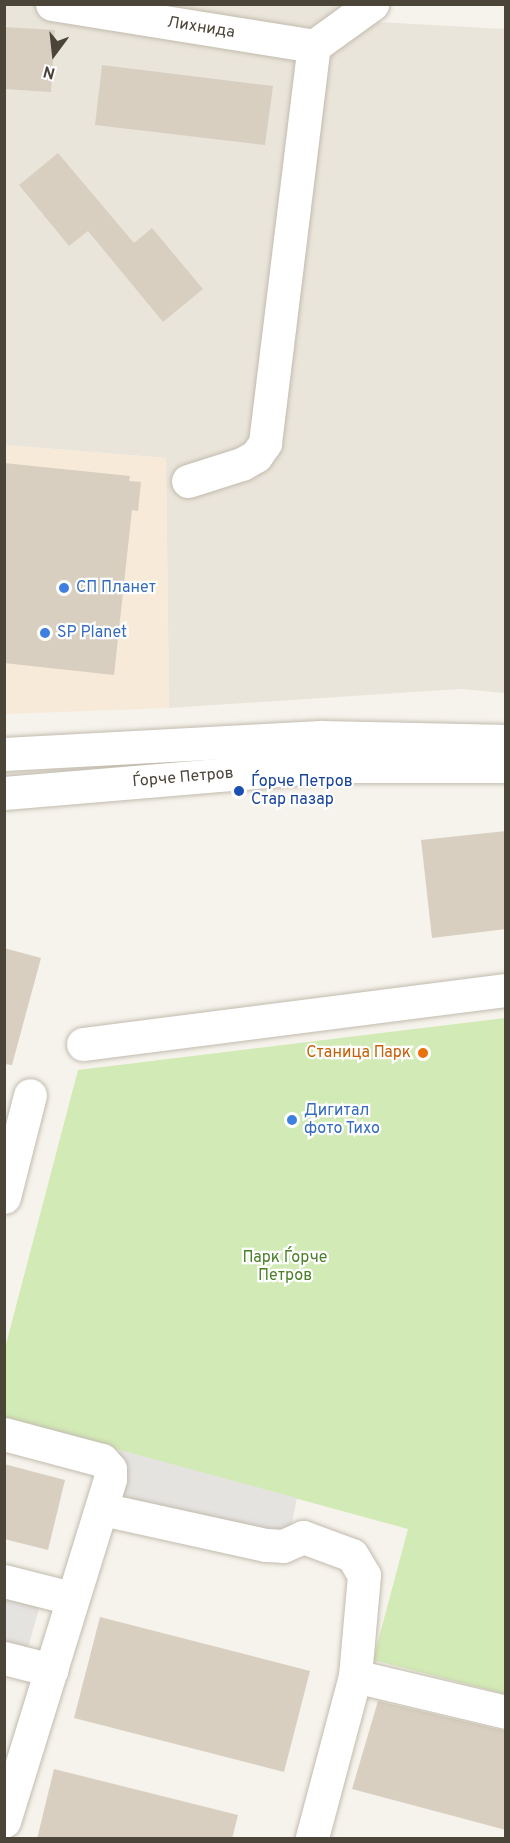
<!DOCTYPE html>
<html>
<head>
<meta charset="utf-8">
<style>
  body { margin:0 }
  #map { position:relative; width:510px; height:1843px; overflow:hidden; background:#f6f3ec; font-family:Overpass,sans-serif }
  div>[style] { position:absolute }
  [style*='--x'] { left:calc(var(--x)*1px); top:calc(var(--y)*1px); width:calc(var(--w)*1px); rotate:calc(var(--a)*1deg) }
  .residential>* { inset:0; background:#eae5da }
  .commercial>* { inset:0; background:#f7ead8 }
  .green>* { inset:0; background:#d2eab5 }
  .parking>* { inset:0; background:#e5e3e0 }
  .building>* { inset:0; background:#d8cfc1 }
  .roads { filter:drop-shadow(0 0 2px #c2bbae) drop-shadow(0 0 2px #c2bbae) }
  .minor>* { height:33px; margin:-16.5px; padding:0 16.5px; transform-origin:16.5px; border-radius:16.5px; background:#fff }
  .dots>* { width:16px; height:16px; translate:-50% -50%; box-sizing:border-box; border:3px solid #fff; border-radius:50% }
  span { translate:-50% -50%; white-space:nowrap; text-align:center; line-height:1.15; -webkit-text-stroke:4.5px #fff; paint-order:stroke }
  .street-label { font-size:16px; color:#4b4439 }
  .shop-label { font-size:16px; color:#366cbe }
  .left { translate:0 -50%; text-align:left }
  .transit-label { font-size:16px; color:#164399 }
  .food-label { font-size:16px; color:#c56008 }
  .right { translate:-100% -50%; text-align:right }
  .park-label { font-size:16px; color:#4a7f2a }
  .frame { position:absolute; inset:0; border:6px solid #4b4439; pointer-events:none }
  .north { position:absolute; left:24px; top:24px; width:60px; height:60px; -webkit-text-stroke:4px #fff; paint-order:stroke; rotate:195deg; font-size:16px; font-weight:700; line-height:24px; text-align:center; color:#4b4439 }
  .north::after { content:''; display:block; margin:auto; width:21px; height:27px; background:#4b4439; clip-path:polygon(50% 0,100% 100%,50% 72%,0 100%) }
</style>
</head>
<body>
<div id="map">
  <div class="residential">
    <div style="clip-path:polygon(363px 4px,377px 22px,505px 29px,505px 693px,460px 689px,169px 708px,166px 458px,5px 445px,4px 5px)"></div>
  </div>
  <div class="commercial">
    <div style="clip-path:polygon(4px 445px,166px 458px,169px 708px,5px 714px)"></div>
  </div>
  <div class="green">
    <div style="clip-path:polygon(505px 1018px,505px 1694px,373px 1660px,408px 1529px,5px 1419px,5px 1348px,78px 1070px)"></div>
  </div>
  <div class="parking">
    <div style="clip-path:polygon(120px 1450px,297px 1498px,285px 1558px,106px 1513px)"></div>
    <div style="clip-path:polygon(4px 1592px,41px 1602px,20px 1676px,5px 1672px)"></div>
  </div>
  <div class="building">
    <div style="clip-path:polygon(4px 27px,55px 30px,51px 92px,4px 89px)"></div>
    <div style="clip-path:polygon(102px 65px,273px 86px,265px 145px,95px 125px)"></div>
    <div style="clip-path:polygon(58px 153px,134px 243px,152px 228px,203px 289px,163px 322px,88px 231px,69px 246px,19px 185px)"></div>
    <div style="clip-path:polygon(4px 463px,130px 476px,129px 481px,141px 482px,138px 511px,132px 510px,114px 675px,4px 663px)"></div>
    <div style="clip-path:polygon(506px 831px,506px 929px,432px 938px,421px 840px)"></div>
    <div style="clip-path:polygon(4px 948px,41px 958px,12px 1065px,4px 1064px)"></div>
    <div style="clip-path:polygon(4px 1464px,65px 1480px,48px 1550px,4px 1539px)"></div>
    <div style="clip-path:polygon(100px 1617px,310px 1671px,284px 1772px,74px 1718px)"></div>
    <div style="clip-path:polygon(378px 1701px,506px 1731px,506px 1830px,352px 1789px)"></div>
    <div style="clip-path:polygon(54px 1769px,238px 1815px,232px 1839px,37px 1839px)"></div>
  </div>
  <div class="roads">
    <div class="minor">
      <div style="--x:52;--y:4;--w:265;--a:9.1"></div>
      <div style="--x:314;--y:46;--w:72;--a:-35.9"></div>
      <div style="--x:188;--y:481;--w:57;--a:-17.5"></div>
      <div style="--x:242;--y:464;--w:16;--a:-30"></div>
      <div style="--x:256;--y:456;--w:16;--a:-55"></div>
      <div style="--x:265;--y:443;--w:400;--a:-83"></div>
      <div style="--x:4;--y:754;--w:317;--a:-3.1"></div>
      <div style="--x:321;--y:737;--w:185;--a:1.2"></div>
      <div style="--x:4;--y:793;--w:320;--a:-4.8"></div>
      <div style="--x:323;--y:766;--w:183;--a:0"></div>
      <div style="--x:83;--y:1044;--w:426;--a:-7.3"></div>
      <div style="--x:4;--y:1197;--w:105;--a:-75.7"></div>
      <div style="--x:4;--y:1434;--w:101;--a:14.9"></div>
      <div style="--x:102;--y:1460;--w:12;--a:48"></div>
      <div style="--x:110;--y:1469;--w:10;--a:90"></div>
      <div style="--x:110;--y:1479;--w:358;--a:107.2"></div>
      <div style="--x:102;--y:1509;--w:168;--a:12.4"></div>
      <div style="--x:266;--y:1545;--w:17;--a:3"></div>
      <div style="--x:283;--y:1546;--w:22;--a:-24"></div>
      <div style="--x:303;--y:1537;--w:52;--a:20.2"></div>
      <div style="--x:352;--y:1555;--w:23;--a:59"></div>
      <div style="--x:364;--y:1575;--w:101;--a:95.1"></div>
      <div style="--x:355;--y:1676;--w:168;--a:104.9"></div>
      <div style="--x:4;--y:1581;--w:69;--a:14.2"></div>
      <div style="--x:4;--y:1658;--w:49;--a:14.3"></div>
      <div style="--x:355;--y:1676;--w:155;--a:13.4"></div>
    </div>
  </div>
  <div class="dots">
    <div style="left:64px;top:588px;background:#3f7fe0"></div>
    <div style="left:45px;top:633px;background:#3f7fe0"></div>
    <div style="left:239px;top:791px;background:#1a4fb4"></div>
    <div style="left:423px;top:1053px;background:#e8710a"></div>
    <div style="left:292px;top:1120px;background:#3f7fe0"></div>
  </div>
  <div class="street-label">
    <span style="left:201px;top:28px;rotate:9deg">Лихнида</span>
    <span style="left:183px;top:778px;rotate:-5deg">Ѓорче Петров</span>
  </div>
  <div class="shop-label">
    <span class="left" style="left:76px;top:588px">СП Планет</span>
    <span class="left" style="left:57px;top:633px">SP Planet</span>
    <span class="left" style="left:304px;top:1120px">Дигитал<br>фото Тихо</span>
  </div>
  <div class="transit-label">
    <span class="left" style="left:251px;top:791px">Ѓорче Петров<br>Стар пазар</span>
  </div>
  <div class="food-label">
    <span class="right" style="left:411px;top:1053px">Станица Парк</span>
  </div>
  <div class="park-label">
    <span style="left:285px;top:1267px">Парк Ѓорче<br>Петров</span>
  </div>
  <div class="frame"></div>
  <div class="north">N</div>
</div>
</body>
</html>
